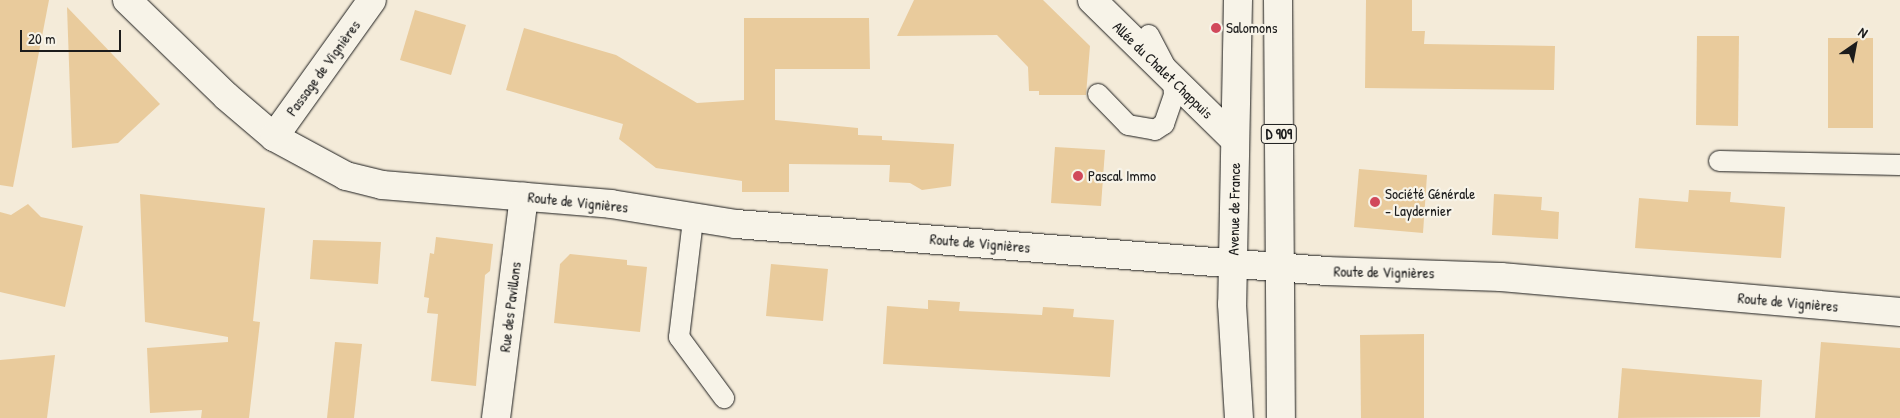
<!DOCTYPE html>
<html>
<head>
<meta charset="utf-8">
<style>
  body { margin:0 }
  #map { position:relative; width:1900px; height:418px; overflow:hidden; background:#f4ebd9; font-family:"Patrick Hand",sans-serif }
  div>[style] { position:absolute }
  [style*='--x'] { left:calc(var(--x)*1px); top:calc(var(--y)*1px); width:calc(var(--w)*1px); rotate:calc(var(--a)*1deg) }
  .building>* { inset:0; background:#e9cb9c }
  .roads { filter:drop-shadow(0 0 1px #1c1c1c) drop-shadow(0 0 1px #1c1c1c) }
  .service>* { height:20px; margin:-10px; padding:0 10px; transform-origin:10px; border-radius:10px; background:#f7f3e8 }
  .pedestrian>* { height:28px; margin:-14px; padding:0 14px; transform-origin:14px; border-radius:14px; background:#f7f3e8 }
  .minor>* { height:28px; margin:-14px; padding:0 14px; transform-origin:14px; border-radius:14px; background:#f7f3e8 }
  .primary>* { height:28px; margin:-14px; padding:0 14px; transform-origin:14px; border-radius:14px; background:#f7f3e8 }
  .dots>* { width:14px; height:14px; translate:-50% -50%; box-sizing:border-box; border:2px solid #f7f3e8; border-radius:50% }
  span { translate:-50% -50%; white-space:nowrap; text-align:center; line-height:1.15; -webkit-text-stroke:4.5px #f7f3e8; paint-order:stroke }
  .shield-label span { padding:1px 4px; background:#f7f3e8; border:1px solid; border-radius:4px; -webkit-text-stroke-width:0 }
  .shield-label { font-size:14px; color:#1c1c1c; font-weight:700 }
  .poi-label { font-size:15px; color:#1c1c1c }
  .left { translate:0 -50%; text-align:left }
  .street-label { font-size:15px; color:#1c1c1c }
  .north { position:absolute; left:1830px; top:20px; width:50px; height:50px; -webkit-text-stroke:4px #f7f3e8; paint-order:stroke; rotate:33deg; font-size:14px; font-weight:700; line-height:20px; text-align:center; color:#1c1c1c }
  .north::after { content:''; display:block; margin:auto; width:18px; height:22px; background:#1c1c1c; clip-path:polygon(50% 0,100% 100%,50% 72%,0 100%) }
  .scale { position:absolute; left:20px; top:30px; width:101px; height:22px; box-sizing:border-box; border:2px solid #1c1c1c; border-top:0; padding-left:6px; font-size:15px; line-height:18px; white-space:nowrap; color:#1c1c1c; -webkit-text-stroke:4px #f7f3e8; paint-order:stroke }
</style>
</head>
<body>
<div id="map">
  <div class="building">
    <div style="clip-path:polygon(0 0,49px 0,13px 187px,0 185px)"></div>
    <div style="clip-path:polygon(914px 0,1043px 0,1090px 46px,1086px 95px,1039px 95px,1039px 91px,1029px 91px,1028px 67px,997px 35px,897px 36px)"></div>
    <div style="clip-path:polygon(1366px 0,1412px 0,1412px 31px,1425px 31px,1424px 44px,1555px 46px,1554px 90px,1365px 88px)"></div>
    <div style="clip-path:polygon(67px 7px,160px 104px,118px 143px,72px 148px)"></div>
    <div style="clip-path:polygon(415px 10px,466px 25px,451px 75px,400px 60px)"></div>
    <div style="clip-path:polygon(744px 18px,869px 18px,870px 69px,775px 69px,775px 120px,858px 128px,858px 135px,882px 136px,882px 140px,954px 144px,951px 186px,922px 190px,910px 183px,889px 182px,890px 165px,789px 164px,789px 192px,742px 192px,742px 181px,656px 168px,619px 139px,623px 124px,506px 90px,524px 28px,616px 55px,697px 103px,744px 100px)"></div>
    <div style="clip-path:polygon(1697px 36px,1739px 36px,1738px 126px,1696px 125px)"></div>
    <div style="clip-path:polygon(1828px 38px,1873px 38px,1873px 128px,1828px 128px)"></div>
    <div style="clip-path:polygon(1055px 147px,1105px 150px,1101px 206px,1051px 203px)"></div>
    <div style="clip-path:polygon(1359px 169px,1427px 175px,1423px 233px,1354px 227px)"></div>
    <div style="clip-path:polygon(1689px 190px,1731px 192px,1730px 202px,1785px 207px,1781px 258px,1635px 248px,1639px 198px,1688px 202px)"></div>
    <div style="clip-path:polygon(140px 194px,265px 208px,253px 321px,260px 322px,249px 418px,201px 418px,202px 410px,150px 413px,147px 348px,228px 342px,228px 337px,145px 322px)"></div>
    <div style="clip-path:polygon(1494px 194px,1542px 197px,1541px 210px,1559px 212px,1558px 239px,1492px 235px)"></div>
    <div style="clip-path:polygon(28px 204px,41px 217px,83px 226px,65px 307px,0 292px,0 212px,11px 215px)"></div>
    <div style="clip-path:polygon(436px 237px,493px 244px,490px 271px,485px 275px,476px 386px,431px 381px,438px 314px,427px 313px,429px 298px,424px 297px,430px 253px,434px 254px)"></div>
    <div style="clip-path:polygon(313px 240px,381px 242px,378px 284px,310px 279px)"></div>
    <div style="clip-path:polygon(570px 254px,627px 260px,627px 265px,647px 267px,640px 332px,554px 323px,560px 264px)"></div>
    <div style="clip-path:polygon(771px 264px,828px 269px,823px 321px,766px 316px)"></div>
    <div style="clip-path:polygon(928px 300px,960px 302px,959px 311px,1042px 315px,1043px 307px,1074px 309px,1073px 317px,1114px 320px,1110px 377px,883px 364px,887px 306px,928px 309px)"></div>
    <div style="clip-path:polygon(1424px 334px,1424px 418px,1361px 418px,1360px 335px)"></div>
    <div style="clip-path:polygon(335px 342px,362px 344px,354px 418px,327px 418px)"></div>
    <div style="clip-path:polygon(1821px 342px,1900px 348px,1900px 418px,1815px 418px)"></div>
    <div style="clip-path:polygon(55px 355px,47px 418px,0 418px,0 360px)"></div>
    <div style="clip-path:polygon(1622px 368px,1762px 380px,1760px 417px,1618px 418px)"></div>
  </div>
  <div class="roads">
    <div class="service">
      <div style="--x:1098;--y:94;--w:43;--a:45.9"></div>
      <div style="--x:1128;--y:125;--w:27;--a:10"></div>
      <div style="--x:1155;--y:130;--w:11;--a:-34"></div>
      <div style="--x:1164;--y:124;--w:31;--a:-71"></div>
      <div style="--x:1174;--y:95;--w:14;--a:-94"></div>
      <div style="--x:1173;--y:81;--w:52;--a:-117.6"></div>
      <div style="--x:1719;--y:161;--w:181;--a:1.3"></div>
      <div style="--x:693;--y:220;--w:118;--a:96.8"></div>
      <div style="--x:679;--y:337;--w:76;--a:53.6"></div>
    </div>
    <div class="pedestrian">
      <div style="--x:1092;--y:0;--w:200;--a:44.4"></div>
    </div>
    <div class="minor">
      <div style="--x:127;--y:0;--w:138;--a:44.1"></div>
      <div style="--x:226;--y:96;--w:63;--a:40.5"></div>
      <div style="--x:274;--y:137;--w:82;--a:28.4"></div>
      <div style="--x:346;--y:176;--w:37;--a:14"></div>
      <div style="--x:382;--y:185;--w:230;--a:4.7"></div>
      <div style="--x:611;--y:204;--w:127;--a:9.1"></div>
      <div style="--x:736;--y:224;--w:592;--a:4.55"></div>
      <div style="--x:1326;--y:271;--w:175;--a:2"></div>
      <div style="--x:1501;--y:277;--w:401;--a:5"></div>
      <div style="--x:274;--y:137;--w:168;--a:-54.4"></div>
      <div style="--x:496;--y:418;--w:223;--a:-82.8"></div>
    </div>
    <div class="primary">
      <div style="--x:1238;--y:0;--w:304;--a:91.1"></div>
      <div style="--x:1232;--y:304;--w:114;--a:86.5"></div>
      <div style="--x:1278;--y:0;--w:418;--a:89.6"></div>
    </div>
  </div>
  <div class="dots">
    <div style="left:1216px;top:28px;background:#d1495b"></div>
    <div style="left:1078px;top:176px;background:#d1495b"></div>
    <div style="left:1375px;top:202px;background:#d1495b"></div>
  </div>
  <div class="shield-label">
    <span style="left:1279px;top:134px">D 909</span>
  </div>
  <div class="poi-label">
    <span class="left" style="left:1226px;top:28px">Salomons</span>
    <span class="left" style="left:1088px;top:176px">Pascal Immo</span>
    <span class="left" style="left:1385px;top:202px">Société Générale<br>- Laydernier</span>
  </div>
  <div class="street-label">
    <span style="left:323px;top:68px;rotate:-54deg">Passage de Vignières</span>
    <span style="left:1163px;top:70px;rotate:44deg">Allée du Chalet Chappuis</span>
    <span style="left:578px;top:202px;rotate:6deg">Route de Vignières</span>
    <span style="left:1234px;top:209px;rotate:-89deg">Avenue de France</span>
    <span style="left:980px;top:243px;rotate:5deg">Route de Vignières</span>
    <span style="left:1384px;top:272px;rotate:1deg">Route de Vignières</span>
    <span style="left:1788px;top:302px;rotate:5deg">Route de Vignières</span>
    <span style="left:510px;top:307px;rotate:-83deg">Rue des Pavillons</span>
  </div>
  <div class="north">N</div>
  <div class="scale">20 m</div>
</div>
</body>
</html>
